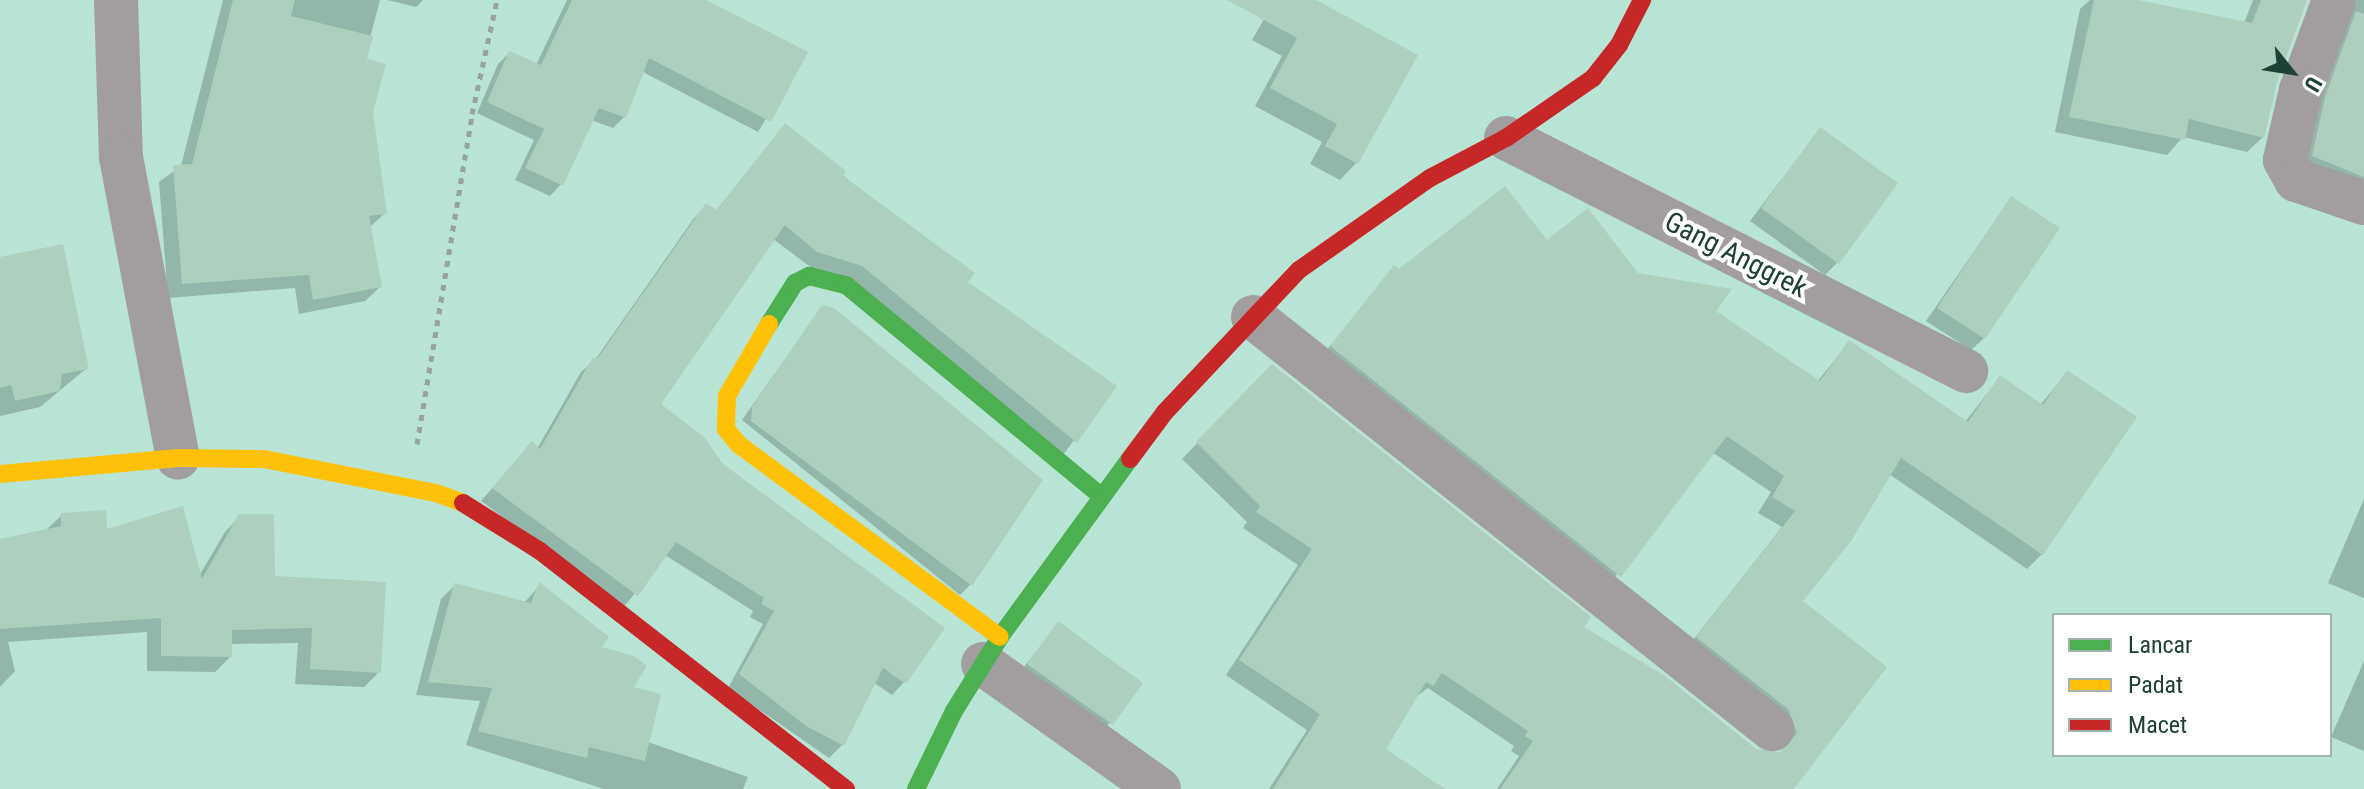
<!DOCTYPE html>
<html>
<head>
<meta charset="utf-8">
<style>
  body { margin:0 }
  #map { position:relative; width:2364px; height:789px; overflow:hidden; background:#b7e4d5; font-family:"Roboto Condensed",sans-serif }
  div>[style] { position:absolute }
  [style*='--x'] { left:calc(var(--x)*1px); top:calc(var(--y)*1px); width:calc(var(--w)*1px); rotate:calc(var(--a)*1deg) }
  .shadow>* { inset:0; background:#0003 }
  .building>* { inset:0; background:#aecebe }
  .path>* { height:5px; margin-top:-2.5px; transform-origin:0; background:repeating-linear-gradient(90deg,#98a29f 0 6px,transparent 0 12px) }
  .street>* { height:44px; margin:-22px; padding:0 22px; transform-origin:22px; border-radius:22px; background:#a29ea0 }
  .fast>* { height:18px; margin:-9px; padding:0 9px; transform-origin:9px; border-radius:9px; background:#4caf50 }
  .slow>* { height:18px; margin:-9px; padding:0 9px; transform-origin:9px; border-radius:9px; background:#ffc107 }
  .jam>* { height:18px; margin:-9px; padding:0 9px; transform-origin:9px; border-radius:9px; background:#c62828 }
  span { translate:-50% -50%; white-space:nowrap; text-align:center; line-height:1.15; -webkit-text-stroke:8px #fff; paint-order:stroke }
  .street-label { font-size:28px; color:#1e4035 }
  .legend { position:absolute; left:2052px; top:613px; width:280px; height:144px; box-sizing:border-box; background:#fff; border:2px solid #a5b3ae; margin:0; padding:10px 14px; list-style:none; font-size:24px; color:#1e4035 }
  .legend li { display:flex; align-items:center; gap:16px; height:40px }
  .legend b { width:40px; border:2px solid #a5b3ae }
  .north { position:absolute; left:2252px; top:32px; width:80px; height:80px; -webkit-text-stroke:6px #fff; paint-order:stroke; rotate:120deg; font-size:22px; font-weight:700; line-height:32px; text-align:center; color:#1e4035 }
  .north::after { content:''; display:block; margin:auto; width:28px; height:36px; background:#1e4035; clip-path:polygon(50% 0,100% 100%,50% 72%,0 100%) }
</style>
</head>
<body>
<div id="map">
  <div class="shadow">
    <div style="clip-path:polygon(223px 0,380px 0,364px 61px,385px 213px,369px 228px,380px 287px,365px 301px,299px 314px,295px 288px,168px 298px,159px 182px,181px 166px)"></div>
    <div style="clip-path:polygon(387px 0,423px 0,416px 7px)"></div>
    <div style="clip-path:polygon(567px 0,702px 0,805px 53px,758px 132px,641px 71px,624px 117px,613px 128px,591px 120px,561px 184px,550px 196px,515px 180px,534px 140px,477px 113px,498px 64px,509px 53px,536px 65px)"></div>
    <div style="clip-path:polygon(1275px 0,1311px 0,1357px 162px,1340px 180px,1310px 164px,1322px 142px,1255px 106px,1282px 56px,1252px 40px)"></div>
    <div style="clip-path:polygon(2090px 0,2128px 0,2244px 23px,2253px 0,2305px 0,2276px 81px,2263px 137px,2247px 152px,2183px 137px,2167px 155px,2055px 132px,2080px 9px)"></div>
    <div style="clip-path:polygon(2338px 0,2364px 0,2364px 198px,2297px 172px)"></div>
    <div style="clip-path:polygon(785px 125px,966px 282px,1114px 386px,1063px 455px,773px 239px,659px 404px,722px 466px,904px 682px,892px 695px,873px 682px,842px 745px,829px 758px,728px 688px,763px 624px,750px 617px,753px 611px,665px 555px,624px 607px,481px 501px,519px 457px,537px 449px,581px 372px,595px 360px,694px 218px,707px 206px,715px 212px)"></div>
    <div style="clip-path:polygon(1820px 129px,1837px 263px,1825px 275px,1750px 221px)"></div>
    <div style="clip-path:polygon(2011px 198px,1984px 338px,1971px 350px,1926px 321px)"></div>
    <div style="clip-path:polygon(1547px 242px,1636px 275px,1713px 312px,1817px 382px,1849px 342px,1965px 422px,2000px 377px,2040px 405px,2068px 372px,2042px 554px,2027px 569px,1889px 474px,1800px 602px,1885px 667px,1776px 789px,1497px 789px,1519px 756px,1511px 751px,1514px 746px,1428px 688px,1414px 698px,1383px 750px,1442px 789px,1269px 789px,1307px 730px,1226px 675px,1298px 565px,1243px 528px,1247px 522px,1182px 459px,1272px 366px,1581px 627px,1756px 750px,1779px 754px,1783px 750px,1773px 724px,1683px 653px,1782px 527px,1758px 513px,1771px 492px,1712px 452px,1604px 591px,1317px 362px,1394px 268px,1399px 271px)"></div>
    <div style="clip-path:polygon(0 259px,87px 368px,40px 407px,0 416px)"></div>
    <div style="clip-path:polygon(822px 307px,971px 584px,960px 595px,742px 420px)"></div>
    <div style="clip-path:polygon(2364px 499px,2364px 598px,2328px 583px)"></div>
    <div style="clip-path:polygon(62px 515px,199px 576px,225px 532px,240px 516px,273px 577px,379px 672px,364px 687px,295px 684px,298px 643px,230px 644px,230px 657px,215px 672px,147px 671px,147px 632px,8px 642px,15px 671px,0 687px,0 541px,46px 530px)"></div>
    <div style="clip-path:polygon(455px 585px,524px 603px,540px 585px,631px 689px,648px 742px,748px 777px,743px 789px,604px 789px,466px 745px,480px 701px,416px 695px,441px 599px)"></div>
    <div style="clip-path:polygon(1058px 624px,1141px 684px,1099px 736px,1016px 677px)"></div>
    <div style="clip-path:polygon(2364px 661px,2364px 751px,2331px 737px)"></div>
  </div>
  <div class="building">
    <div style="clip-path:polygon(233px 0,295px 0,291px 16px,373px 36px,367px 59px,386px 64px,373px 112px,387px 214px,369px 216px,382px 287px,313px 300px,309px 275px,182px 284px,173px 165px,192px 164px)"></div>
    <div style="clip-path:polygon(572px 0,706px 0,808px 52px,771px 122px,649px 58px,626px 118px,599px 108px,563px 186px,525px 168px,544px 129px,487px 102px,509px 51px,541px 65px)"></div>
    <div style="clip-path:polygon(1227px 0,1316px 0,1418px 55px,1358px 164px,1325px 146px,1337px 124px,1270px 88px,1297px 38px)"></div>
    <div style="clip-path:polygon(2094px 0,2138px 0,2252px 23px,2261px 0,2307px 0,2277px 82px,2264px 138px,2189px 119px,2185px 140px,2069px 117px)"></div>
    <div style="clip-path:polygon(2356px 11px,2364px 14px,2364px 177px,2312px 156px,2325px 97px)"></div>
    <div style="clip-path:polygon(785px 123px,846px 171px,843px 176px,975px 273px,968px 282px,1117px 386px,1077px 443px,862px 266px,817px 252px,785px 225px,661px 404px,704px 437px,723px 464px,945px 628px,906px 684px,883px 668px,844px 746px,806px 726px,739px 674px,774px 611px,761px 604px,764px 598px,676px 542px,638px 596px,492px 488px,532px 441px,540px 449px,593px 357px,597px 359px,706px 203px,717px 210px)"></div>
    <div style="clip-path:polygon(1820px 127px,1898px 183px,1839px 264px,1761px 208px)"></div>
    <div style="clip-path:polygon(1505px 186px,1547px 240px,1588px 208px,1638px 273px,1732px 289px,1716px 311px,1820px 381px,1849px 340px,1968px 422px,2000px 375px,2043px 405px,2067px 370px,2137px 417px,2043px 555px,1901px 458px,1851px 541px,1803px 601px,1887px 667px,1794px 789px,1500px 789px,1533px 741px,1525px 736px,1528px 731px,1442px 673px,1433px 686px,1426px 682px,1386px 749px,1445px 789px,1273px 789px,1320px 714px,1239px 660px,1312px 549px,1256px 512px,1260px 506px,1196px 442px,1272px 364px,1591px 617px,1584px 627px,1665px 676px,1756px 749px,1780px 752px,1797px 733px,1788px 709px,1696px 637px,1795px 511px,1772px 497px,1784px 476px,1727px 436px,1621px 577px,1330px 346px,1394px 265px,1399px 269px)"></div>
    <div style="clip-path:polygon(2011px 196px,2060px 228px,1985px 339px,1937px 308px)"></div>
    <div style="clip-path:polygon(63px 244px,89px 369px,62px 374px,60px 391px,15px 401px,11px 385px,0 388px,0 257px)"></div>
    <div style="clip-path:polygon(822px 305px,834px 308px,1043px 480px,972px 586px,751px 421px,752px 407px)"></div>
    <div style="clip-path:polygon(183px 506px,202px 579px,239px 514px,274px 514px,275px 576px,386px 582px,381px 673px,310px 669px,312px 628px,232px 630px,232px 657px,161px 656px,161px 618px,0 629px,0 539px,61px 526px,61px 513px,106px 510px,107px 529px)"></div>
    <div style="clip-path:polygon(539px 582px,609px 637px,602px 647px,634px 656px,647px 666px,634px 687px,661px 694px,645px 761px,589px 747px,587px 758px,478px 731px,492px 688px,428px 682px,454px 583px,531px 603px)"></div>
    <div style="clip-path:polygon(1058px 621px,1143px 683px,1113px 725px,1027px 664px)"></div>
  </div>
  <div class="path">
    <div style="--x:417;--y:444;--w:335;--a:-80.5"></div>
    <div style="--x:472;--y:114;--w:117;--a:-77.6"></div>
  </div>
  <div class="street">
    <div style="--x:116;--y:0;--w:157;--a:88.2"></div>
    <div style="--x:121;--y:157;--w:306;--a:79.3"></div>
    <div style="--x:2334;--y:0;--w:96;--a:110.1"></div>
    <div style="--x:2301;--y:90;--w:72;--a:102.9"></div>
    <div style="--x:2285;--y:160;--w:23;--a:61"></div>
    <div style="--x:2296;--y:180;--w:72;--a:18.7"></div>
    <div style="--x:1506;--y:138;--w:516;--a:26.86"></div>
    <div style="--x:1253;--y:317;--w:663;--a:38.44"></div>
    <div style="--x:983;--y:664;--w:216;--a:35.4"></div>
  </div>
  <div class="fast">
    <div style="--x:769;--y:324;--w:49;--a:-57.6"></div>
    <div style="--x:795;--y:283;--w:16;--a:-27"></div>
    <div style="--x:809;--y:276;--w:38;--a:14"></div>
    <div style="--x:846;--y:285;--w:330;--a:39.6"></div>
    <div style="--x:916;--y:789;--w:87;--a:-64"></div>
    <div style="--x:954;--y:711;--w:87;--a:-58.1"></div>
    <div style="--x:1000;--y:637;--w:220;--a:-53.9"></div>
  </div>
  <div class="slow">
    <div style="--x:769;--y:324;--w:83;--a:120.3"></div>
    <div style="--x:727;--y:396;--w:33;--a:92"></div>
    <div style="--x:726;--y:429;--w:19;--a:51"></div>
    <div style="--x:738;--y:444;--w:325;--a:36.4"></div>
    <div style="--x:0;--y:474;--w:179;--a:-5.1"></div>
    <div style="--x:178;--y:458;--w:86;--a:0.7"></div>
    <div style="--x:264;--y:459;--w:175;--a:11.2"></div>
    <div style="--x:436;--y:493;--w:29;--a:20"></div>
  </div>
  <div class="jam">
    <div style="--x:1130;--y:459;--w:59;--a:-53.3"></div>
    <div style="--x:1165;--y:412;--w:195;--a:-46.7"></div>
    <div style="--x:1299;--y:270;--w:160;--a:-35.1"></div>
    <div style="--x:1430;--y:178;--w:86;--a:-27.8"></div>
    <div style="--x:1506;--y:138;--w:106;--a:-34.6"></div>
    <div style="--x:1593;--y:78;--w:42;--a:-51.8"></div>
    <div style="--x:1619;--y:45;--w:51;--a:-62.9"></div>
    <div style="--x:463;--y:503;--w:91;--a:31.9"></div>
    <div style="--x:540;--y:551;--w:388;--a:37.9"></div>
  </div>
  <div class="street-label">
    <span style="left:1736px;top:255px;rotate:27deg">Gang Anggrek</span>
  </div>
  <ul class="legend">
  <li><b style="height:10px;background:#4caf50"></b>Lancar</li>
  <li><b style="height:10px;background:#ffc107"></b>Padat</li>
  <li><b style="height:10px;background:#c62828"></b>Macet</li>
  </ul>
  <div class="north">U</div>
</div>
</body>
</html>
